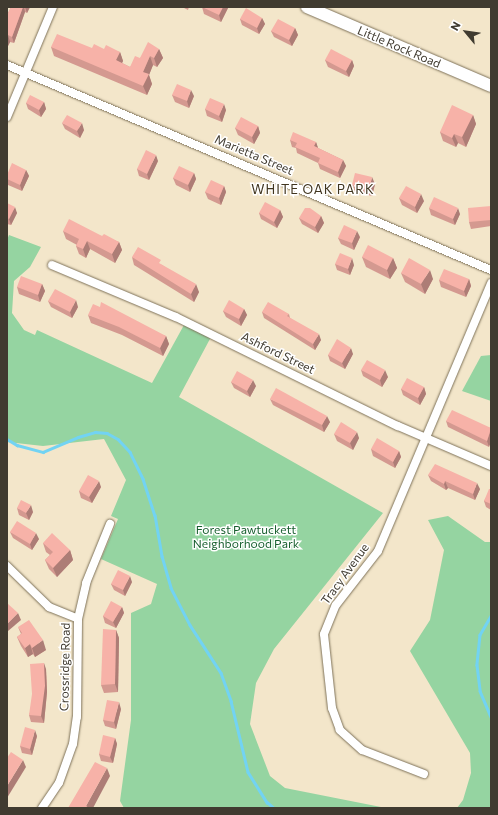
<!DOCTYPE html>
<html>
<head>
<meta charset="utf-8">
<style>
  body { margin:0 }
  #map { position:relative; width:498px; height:815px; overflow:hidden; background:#f3e6ca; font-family:Commissioner,sans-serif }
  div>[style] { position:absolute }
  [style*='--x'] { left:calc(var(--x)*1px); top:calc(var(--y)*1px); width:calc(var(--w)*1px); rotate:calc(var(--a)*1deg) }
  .green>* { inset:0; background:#95d4a1 }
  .stream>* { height:2.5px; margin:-1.25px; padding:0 1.25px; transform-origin:1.25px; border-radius:1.25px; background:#72d3f3 }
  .roads { filter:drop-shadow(0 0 1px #7e7259) drop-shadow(0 0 1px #7e7259) }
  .street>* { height:8px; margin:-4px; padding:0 4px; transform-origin:4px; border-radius:4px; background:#fff }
  .secondary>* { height:12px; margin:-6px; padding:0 6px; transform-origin:6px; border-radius:6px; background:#fff }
  .wall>* { inset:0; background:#d49990 }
  .shaded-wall>* { inset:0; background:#ad7d76 }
  .building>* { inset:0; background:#f7b2a8 }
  span { translate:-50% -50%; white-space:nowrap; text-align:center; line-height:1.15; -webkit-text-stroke:3px #fff; paint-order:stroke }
  .street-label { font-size:12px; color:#403b30 }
  .park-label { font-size:12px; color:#175f2e }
  .neighbourhood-label { font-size:13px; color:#40351f; letter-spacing:1px }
  .frame { position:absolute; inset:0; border:8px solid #403b30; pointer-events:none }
  .north { position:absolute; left:446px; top:12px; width:40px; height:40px; -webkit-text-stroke:3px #fff; paint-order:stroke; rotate:299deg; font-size:11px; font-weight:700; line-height:16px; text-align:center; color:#403b30 }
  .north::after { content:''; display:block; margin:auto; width:14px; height:18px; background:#403b30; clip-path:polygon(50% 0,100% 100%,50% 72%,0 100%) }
</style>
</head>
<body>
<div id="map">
  <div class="green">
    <div style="clip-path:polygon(9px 235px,41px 247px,30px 267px,14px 281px,12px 313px,24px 330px,35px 335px,37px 330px,152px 383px,184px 325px,211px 337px,179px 397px,383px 513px,274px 649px,256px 683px,250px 724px,270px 776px,285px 788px,386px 808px,124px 808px,120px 801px,131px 720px,131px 613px,151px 604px,157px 584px,101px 559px,118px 519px,111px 516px,126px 480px,104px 439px,43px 446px,7px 442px,7px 240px)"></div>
    <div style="clip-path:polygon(491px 355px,491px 401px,462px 391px,481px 356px)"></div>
    <div style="clip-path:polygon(448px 516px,485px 542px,491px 542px,491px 808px,457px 808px,463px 800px,471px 773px,470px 753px,410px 651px,430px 620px,444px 550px,428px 520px)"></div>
  </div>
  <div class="stream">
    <div style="--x:7;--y:439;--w:12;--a:31"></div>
    <div style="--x:17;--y:445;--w:27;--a:15"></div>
    <div style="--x:43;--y:452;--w:38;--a:-23"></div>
    <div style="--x:78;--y:437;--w:18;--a:-16"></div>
    <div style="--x:95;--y:432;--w:12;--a:5"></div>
    <div style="--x:107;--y:433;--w:13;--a:29"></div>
    <div style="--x:118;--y:439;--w:18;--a:47"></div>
    <div style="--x:130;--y:452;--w:30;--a:64"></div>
    <div style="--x:143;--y:479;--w:38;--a:72"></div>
    <div style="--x:155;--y:515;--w:42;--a:80.3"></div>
    <div style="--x:162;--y:556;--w:33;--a:74"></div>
    <div style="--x:171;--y:588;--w:42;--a:62.8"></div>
    <div style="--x:190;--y:625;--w:57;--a:57.1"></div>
    <div style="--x:221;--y:673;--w:30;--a:70"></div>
    <div style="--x:231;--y:701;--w:73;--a:76.5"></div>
    <div style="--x:248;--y:772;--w:36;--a:58"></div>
    <div style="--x:267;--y:802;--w:9;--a:41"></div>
    <div style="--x:491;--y:616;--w:22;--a:120"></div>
    <div style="--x:480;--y:635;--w:30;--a:96"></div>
    <div style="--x:477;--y:665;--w:26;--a:83"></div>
    <div style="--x:480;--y:691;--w:28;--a:67"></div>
  </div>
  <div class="roads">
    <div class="street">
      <div style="--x:7;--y:65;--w:526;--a:22.96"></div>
      <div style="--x:7;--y:117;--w:119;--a:-67.3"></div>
      <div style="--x:52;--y:265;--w:134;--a:22.8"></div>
      <div style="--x:176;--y:317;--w:247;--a:26.2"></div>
      <div style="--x:398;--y:426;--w:101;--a:23.3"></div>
      <div style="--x:7;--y:566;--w:59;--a:44.3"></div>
      <div style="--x:49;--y:607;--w:31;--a:22"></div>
      <div style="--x:424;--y:774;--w:66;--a:-158.8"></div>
      <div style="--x:362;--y:750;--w:30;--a:-138"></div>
      <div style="--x:340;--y:730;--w:23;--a:-110"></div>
      <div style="--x:332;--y:708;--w:74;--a:-96.2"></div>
      <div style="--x:324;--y:634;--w:31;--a:-68"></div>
      <div style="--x:336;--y:605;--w:68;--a:-52.1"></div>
      <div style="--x:378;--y:551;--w:291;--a:-67.1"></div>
      <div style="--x:42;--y:808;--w:30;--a:-56"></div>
      <div style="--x:59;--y:783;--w:41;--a:-70.3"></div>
      <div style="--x:73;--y:744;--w:27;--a:-82"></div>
      <div style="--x:77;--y:717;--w:98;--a:-89.4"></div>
      <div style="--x:78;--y:619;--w:37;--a:-77"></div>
      <div style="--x:86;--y:583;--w:64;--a:-67.9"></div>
    </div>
    <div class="secondary">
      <div style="--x:307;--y:7;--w:200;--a:23.2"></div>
    </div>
  </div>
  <div class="wall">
    <div style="clip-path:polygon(11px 7px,30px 7px,27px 13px,25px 12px,14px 43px,10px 42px,7px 48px,7px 15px)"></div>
    <div style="clip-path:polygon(182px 7px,189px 7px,188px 10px)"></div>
    <div style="clip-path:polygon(202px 7px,228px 7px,228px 8px,221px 22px,204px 14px)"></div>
    <div style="clip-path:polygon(262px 18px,265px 24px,259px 34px,242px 25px,240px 19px)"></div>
    <div style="clip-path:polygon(295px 28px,298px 35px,292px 46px,274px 37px,271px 31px)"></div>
    <div style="clip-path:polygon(51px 47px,104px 49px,120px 52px,123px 61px,122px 63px,130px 67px,140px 58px,159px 49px,163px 58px,157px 67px,153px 65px,149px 75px,152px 84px,147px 95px,54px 56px)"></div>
    <div style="clip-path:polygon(325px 60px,352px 60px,354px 66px,349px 77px,328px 67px)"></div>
    <div style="clip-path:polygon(172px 95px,194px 96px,189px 108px,175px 102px)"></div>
    <div style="clip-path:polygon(44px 102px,46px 109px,41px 117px,28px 109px,26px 103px)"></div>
    <div style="clip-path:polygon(205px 109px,226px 110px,222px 122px,207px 116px)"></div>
    <div style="clip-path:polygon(473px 115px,476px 124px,466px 147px,458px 143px,456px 147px,443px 141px,440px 132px)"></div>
    <div style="clip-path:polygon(62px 123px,84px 130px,80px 138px,65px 129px)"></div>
    <div style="clip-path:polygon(258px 126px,260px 133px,254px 144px,238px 135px,235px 128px)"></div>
    <div style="clip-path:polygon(290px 140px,316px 142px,318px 148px,343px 160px,346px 166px,340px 178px,320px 169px,318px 163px,297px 153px,296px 148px,292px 147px)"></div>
    <div style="clip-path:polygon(158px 161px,149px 180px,139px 176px,137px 169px)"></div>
    <div style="clip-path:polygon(26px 170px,29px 176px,22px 191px,8px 185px,7px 183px,7px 175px)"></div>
    <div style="clip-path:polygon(194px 173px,196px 179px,190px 192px,176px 185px,173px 178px)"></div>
    <div style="clip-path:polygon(375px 184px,372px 196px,355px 192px,352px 185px)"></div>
    <div style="clip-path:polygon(224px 186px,226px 192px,221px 205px,208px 199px,205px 192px)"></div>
    <div style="clip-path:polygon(399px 198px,424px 201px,417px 213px,402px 205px)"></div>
    <div style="clip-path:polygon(7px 203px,17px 213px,11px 225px,7px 224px)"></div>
    <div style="clip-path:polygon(491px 206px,491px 226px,471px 229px,469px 222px)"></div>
    <div style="clip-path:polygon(429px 208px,460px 214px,455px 225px,431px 215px)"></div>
    <div style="clip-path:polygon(280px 210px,283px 217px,277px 228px,261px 219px,259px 213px)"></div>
    <div style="clip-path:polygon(321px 216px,324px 223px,318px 233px,302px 224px,299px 218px)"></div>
    <div style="clip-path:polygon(63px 231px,102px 236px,119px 242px,122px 250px,115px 263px,90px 249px,86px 258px,79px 254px,76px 246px,77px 245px,66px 239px)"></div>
    <div style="clip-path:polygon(360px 237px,354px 250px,341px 244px,338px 238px)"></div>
    <div style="clip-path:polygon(132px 257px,162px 265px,199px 292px,194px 302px,134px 265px)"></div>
    <div style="clip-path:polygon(362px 257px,393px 258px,397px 268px,390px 279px,366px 267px)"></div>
    <div style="clip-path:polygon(335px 264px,354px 265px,350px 275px,337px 270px)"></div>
    <div style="clip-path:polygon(401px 273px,433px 279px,425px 294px,405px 282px)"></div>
    <div style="clip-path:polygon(469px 279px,471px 286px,466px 297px,441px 287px,439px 280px)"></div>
    <div style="clip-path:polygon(42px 284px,45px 291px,40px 302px,19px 294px,17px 287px)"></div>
    <div style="clip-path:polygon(48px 301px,78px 307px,72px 318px,51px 307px)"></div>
    <div style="clip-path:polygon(244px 309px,247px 315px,241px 326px,226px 317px,223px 311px)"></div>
    <div style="clip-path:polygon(262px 312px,289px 314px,290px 318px,321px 340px,315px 350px,264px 318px)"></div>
    <div style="clip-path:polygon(88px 315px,166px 336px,169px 344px,163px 356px,122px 335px,91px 323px)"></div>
    <div style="clip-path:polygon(353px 354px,345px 369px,330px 361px,328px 355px)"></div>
    <div style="clip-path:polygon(361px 370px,388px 377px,382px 387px,363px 376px)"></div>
    <div style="clip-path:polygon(231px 382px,256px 386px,250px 397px,234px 388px)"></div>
    <div style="clip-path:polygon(424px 387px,426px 394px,420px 405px,403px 395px,401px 389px)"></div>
    <div style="clip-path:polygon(270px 399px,330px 422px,324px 432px,273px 405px)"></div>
    <div style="clip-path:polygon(446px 421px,491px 428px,489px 447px,448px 427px)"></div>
    <div style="clip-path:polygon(334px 434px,359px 438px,353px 450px,337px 441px)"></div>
    <div style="clip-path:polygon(371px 449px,399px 451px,401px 457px,395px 468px,373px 456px)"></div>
    <div style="clip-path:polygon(428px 475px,480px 489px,475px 500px,448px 488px,446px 490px,431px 481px)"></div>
    <div style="clip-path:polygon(101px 487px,92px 503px,81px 498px,79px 491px)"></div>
    <div style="clip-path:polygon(491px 489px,491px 510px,486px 507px,484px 501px)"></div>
    <div style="clip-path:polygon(17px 508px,33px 512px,29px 520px,19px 515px)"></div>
    <div style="clip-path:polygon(10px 532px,39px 539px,32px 550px,13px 538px)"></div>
    <div style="clip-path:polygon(43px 543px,70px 550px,73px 560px,57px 577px,49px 569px,45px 560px,50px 555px,46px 552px)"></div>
    <div style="clip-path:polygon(132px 582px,125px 596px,114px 590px,111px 584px)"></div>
    <div style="clip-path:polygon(122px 607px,124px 613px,116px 628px,105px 623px,103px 616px)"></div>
    <div style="clip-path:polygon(18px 627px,46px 650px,35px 657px,33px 654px,28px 657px,21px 646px,17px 637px,21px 634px)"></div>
    <div style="clip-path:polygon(116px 630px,119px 638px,118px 692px,104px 693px,101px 685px)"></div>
    <div style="clip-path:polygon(46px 669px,47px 692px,44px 723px,31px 722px,29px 715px)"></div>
    <div style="clip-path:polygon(121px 709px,116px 729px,105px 726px,103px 720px)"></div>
    <div style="clip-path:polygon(37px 736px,32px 755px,22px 753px,20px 746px)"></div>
    <div style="clip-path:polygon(115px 738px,117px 744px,113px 763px,101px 761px,99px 754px)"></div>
  </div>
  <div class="shaded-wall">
    <div style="clip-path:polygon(23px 7px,24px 7px,25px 12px,14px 43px,12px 37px)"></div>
    <div style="clip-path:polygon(25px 7px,30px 7px,27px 13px)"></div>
    <div style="clip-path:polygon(223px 7px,228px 7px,228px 8px,221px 22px,219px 15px)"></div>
    <div style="clip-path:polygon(262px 18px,265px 24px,259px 34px,257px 28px)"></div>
    <div style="clip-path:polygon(295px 28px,298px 35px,292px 46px,289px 40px)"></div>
    <div style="clip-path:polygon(8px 35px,10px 42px,7px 48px,7px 37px)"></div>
    <div style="clip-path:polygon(159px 49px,163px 58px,157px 67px,154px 58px)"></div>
    <div style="clip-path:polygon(120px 52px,123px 61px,119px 69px,116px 60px)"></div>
    <div style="clip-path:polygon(150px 56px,153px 65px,149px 75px,152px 84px,147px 95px,143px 86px,143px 72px)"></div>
    <div style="clip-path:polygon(352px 60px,354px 66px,349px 77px,346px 71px)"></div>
    <div style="clip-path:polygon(191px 90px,194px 96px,189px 108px,187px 101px)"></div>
    <div style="clip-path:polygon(44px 102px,46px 109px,41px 117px,39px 110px)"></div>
    <div style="clip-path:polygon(224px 104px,226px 110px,222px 122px,219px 116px)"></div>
    <div style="clip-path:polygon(473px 115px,476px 124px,466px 147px,462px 137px)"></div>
    <div style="clip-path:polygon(82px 123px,84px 130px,80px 138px,77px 131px)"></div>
    <div style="clip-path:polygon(258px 126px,260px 133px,254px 144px,252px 137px)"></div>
    <div style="clip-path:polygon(454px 134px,458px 143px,456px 147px,452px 138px)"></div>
    <div style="clip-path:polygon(316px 142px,318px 148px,314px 146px)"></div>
    <div style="clip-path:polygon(156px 155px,158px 161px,149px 180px,147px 174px)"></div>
    <div style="clip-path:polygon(343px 160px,346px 166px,340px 178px,338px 172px)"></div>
    <div style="clip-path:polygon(26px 170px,29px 176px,22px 191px,20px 185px)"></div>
    <div style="clip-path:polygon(194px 173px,196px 179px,190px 192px,188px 185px)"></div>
    <div style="clip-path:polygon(372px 177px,375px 184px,372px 196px,369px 190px)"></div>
    <div style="clip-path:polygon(224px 186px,226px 192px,221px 205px,219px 198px)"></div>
    <div style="clip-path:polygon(421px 194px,424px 201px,417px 213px,415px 207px)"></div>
    <div style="clip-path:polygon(15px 207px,17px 213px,11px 225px,9px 219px)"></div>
    <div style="clip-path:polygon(458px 208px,460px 214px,455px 225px,453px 219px)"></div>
    <div style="clip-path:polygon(280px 210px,283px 217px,277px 228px,274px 222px)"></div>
    <div style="clip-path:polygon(321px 216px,324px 223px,318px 233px,315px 227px)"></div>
    <div style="clip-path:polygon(357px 231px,360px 237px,354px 250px,352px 243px)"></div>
    <div style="clip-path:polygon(87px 241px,90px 249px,86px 258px,83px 249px)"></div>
    <div style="clip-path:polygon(119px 242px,122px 250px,115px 263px,112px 254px)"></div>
    <div style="clip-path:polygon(352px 258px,354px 265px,350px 275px,348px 269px)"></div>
    <div style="clip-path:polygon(393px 258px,397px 268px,390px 279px,387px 270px)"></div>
    <div style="clip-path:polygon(430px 270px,433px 279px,425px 294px,421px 284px)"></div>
    <div style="clip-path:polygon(469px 279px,471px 286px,466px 297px,464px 291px)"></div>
    <div style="clip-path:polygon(42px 284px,45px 291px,40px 302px,38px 295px)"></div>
    <div style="clip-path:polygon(196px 284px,199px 292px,194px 302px,191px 294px)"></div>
    <div style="clip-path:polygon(76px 300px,78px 307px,72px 318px,70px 312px)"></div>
    <div style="clip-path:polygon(244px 309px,247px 315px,241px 326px,239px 319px)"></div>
    <div style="clip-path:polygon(319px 334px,321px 340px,315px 350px,313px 344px)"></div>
    <div style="clip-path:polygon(166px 336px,169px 344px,163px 356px,160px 348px)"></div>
    <div style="clip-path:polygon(351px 348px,353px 354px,345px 369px,342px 363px)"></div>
    <div style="clip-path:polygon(385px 370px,388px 377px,382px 387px,380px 380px)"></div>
    <div style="clip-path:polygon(253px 380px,256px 386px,250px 397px,247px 391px)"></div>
    <div style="clip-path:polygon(424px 387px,426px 394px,420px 405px,418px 398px)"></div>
    <div style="clip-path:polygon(327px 416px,330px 422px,324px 432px,322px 425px)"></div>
    <div style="clip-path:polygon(491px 430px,491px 442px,489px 447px,487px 441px)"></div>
    <div style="clip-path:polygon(357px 432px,359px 438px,353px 450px,350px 443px)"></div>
    <div style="clip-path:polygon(399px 451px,401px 457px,395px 468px,393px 462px)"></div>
    <div style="clip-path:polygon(99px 481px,101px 487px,92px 503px,89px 497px)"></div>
    <div style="clip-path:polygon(445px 481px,448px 488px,446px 490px,444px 484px)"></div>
    <div style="clip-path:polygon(477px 483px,480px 489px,475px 500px,473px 494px)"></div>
    <div style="clip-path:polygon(31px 505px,33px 512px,29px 520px,26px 513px)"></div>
    <div style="clip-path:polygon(36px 533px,39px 539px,32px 550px,30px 544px)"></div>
    <div style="clip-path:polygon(70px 550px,73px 560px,57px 577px,53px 568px)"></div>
    <div style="clip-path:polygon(130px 576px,132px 582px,125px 596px,123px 590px)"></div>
    <div style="clip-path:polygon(122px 607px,124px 613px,116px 628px,113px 622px)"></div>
    <div style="clip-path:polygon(18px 613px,21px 620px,8px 631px,7px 627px,7px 624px)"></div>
    <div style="clip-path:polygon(116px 630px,119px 638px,118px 692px,115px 684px)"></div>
    <div style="clip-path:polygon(43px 640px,46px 650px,35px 657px,32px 648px)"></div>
    <div style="clip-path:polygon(30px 644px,33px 654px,28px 657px,25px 648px)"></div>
    <div style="clip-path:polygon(44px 663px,46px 669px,47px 692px,44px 723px,41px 716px)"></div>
    <div style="clip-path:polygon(119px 702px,121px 709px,116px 729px,114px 722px)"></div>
    <div style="clip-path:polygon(35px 730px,37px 736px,32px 755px,30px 749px)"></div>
    <div style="clip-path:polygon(115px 738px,117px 744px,113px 763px,110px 757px)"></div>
    <div style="clip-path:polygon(23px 760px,26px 767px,7px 798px,7px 786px)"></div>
    <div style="clip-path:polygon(107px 768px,110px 776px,93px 808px,87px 808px,86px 806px)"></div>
  </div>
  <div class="building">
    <div style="clip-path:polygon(11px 7px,23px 7px,12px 37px,8px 35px,7px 37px,7px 15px)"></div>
    <div style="clip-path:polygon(202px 7px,223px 7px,219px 15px)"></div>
    <div style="clip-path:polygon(246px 8px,262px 18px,257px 28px,240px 19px)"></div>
    <div style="clip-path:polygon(278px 19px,295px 28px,289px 40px,271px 31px)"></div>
    <div style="clip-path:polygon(57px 34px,92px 48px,94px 44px,104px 49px,106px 45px,120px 52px,116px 60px,130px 67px,135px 56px,140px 58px,148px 42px,159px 49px,154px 58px,150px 56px,143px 72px,149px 74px,143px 86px,51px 47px)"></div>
    <div style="clip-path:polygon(331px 49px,352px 60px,346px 71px,325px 60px)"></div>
    <div style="clip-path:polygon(177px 84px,191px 90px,187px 101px,172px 95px)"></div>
    <div style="clip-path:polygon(30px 95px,44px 102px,39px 110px,26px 103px)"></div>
    <div style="clip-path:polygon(210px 98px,224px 104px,219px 116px,205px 109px)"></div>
    <div style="clip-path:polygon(452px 105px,473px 115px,462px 137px,454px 134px,452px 138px,440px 132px)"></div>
    <div style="clip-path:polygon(67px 115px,82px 123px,77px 131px,62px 123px)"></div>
    <div style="clip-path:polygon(241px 117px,258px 126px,252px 137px,235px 128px)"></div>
    <div style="clip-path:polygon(293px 132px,316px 142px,314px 146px,343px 160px,338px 172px,318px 163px,320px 158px,295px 147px,297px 143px,290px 140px)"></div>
    <div style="clip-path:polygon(146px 150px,156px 155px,147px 174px,137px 169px)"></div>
    <div style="clip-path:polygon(12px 163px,26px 170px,20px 185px,7px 179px,7px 175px)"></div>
    <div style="clip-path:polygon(179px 166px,194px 173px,188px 185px,173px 178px)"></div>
    <div style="clip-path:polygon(355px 173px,372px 177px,369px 190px,352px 185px)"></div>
    <div style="clip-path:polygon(211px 180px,224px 186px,219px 198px,205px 192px)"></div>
    <div style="clip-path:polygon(406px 186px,421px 194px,415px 207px,399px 198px)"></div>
    <div style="clip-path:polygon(434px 197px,458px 208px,453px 219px,429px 208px)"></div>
    <div style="clip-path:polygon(265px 202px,280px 210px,274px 222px,259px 213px)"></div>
    <div style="clip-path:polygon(7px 203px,15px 207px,9px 219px,7px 218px)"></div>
    <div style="clip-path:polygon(491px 206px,491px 220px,469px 222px,468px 208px)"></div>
    <div style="clip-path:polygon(305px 208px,310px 208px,321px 216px,315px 227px,299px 218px)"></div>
    <div style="clip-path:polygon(69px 219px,102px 236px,104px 234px,119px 242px,112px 254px,87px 241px,83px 249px,76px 246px,79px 239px,63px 231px)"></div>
    <div style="clip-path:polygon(344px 225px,357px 231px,352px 243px,338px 238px)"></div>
    <div style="clip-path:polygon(368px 245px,393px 258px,387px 270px,362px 257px)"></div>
    <div style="clip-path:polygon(138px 247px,161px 260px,159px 263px,196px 284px,191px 294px,132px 257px)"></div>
    <div style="clip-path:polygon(340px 253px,352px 258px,348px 269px,335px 264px)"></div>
    <div style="clip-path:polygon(409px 258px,430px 270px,421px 284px,401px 273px)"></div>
    <div style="clip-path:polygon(444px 269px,469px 279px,464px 291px,439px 280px)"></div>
    <div style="clip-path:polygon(21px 276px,42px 284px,38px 295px,17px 287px)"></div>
    <div style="clip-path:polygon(55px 289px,76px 300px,70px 312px,48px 301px)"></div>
    <div style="clip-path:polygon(229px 300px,244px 309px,239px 319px,223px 311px)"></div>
    <div style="clip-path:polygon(101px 302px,166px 336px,160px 348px,119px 327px,88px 315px,93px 304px,100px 307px)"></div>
    <div style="clip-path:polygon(268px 302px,289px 314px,287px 316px,319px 334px,313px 344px,262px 312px)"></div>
    <div style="clip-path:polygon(337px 339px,351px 348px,342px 363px,328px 355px)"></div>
    <div style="clip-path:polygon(367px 360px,385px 370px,380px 380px,361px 370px)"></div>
    <div style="clip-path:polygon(237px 371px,253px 380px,247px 391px,231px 382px)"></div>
    <div style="clip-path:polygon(407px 378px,424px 387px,418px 398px,401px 389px)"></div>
    <div style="clip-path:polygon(276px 388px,327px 416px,322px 425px,270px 399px)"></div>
    <div style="clip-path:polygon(452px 410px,491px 428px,487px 441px,446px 421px)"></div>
    <div style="clip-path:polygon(341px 422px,357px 432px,350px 443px,334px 434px)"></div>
    <div style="clip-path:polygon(377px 438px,399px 451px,393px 462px,371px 449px)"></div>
    <div style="clip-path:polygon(435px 464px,477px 483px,473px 494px,445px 481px,444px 484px,428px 475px)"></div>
    <div style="clip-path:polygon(88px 475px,99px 481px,89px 497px,79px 491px)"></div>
    <div style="clip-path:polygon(489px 489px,491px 489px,491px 504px,484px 501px)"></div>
    <div style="clip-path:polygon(21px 500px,31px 505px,26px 513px,17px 508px)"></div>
    <div style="clip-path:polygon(17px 521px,36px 533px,30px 544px,10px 532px)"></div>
    <div style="clip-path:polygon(52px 533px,70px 550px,53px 568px,45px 560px,53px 552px,43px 543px)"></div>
    <div style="clip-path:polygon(118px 570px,130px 576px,123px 590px,111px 584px)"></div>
    <div style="clip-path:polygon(111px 601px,122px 607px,113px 622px,103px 616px)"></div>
    <div style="clip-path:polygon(7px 603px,18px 613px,7px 624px)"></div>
    <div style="clip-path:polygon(29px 620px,43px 640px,32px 648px,30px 644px,25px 648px,17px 637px,22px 633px,18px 627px)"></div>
    <div style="clip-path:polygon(103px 629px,116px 630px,115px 684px,101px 685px)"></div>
    <div style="clip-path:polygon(44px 663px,45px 686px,41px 716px,29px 715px,32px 694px,30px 664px)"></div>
    <div style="clip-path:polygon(107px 700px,119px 702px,114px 722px,103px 720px)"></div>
    <div style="clip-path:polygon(25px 727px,35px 730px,30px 749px,20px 746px)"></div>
    <div style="clip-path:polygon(103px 735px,115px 738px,110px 757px,99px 754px)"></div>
    <div style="clip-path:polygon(11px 752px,23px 760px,7px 786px,7px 758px)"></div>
    <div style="clip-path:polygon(95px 762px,107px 768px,86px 806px,89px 808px,68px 808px)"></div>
  </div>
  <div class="street-label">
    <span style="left:399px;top:47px;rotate:23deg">Little Rock Road</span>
    <span style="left:254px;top:155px;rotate:23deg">Marietta Street</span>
    <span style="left:278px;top:353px;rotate:26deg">Ashford Street</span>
    <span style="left:345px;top:574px;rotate:-54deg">Tracy Avenue</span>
    <span style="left:65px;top:667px;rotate:-89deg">Crossridge Road</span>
  </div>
  <div class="park-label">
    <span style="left:246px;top:537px">Forest Pawtuckett<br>Neighborhood Park</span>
  </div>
  <div class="neighbourhood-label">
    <span style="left:313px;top:189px">WHITE OAK PARK</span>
  </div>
  <div class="frame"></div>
  <div class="north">N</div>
</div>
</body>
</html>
